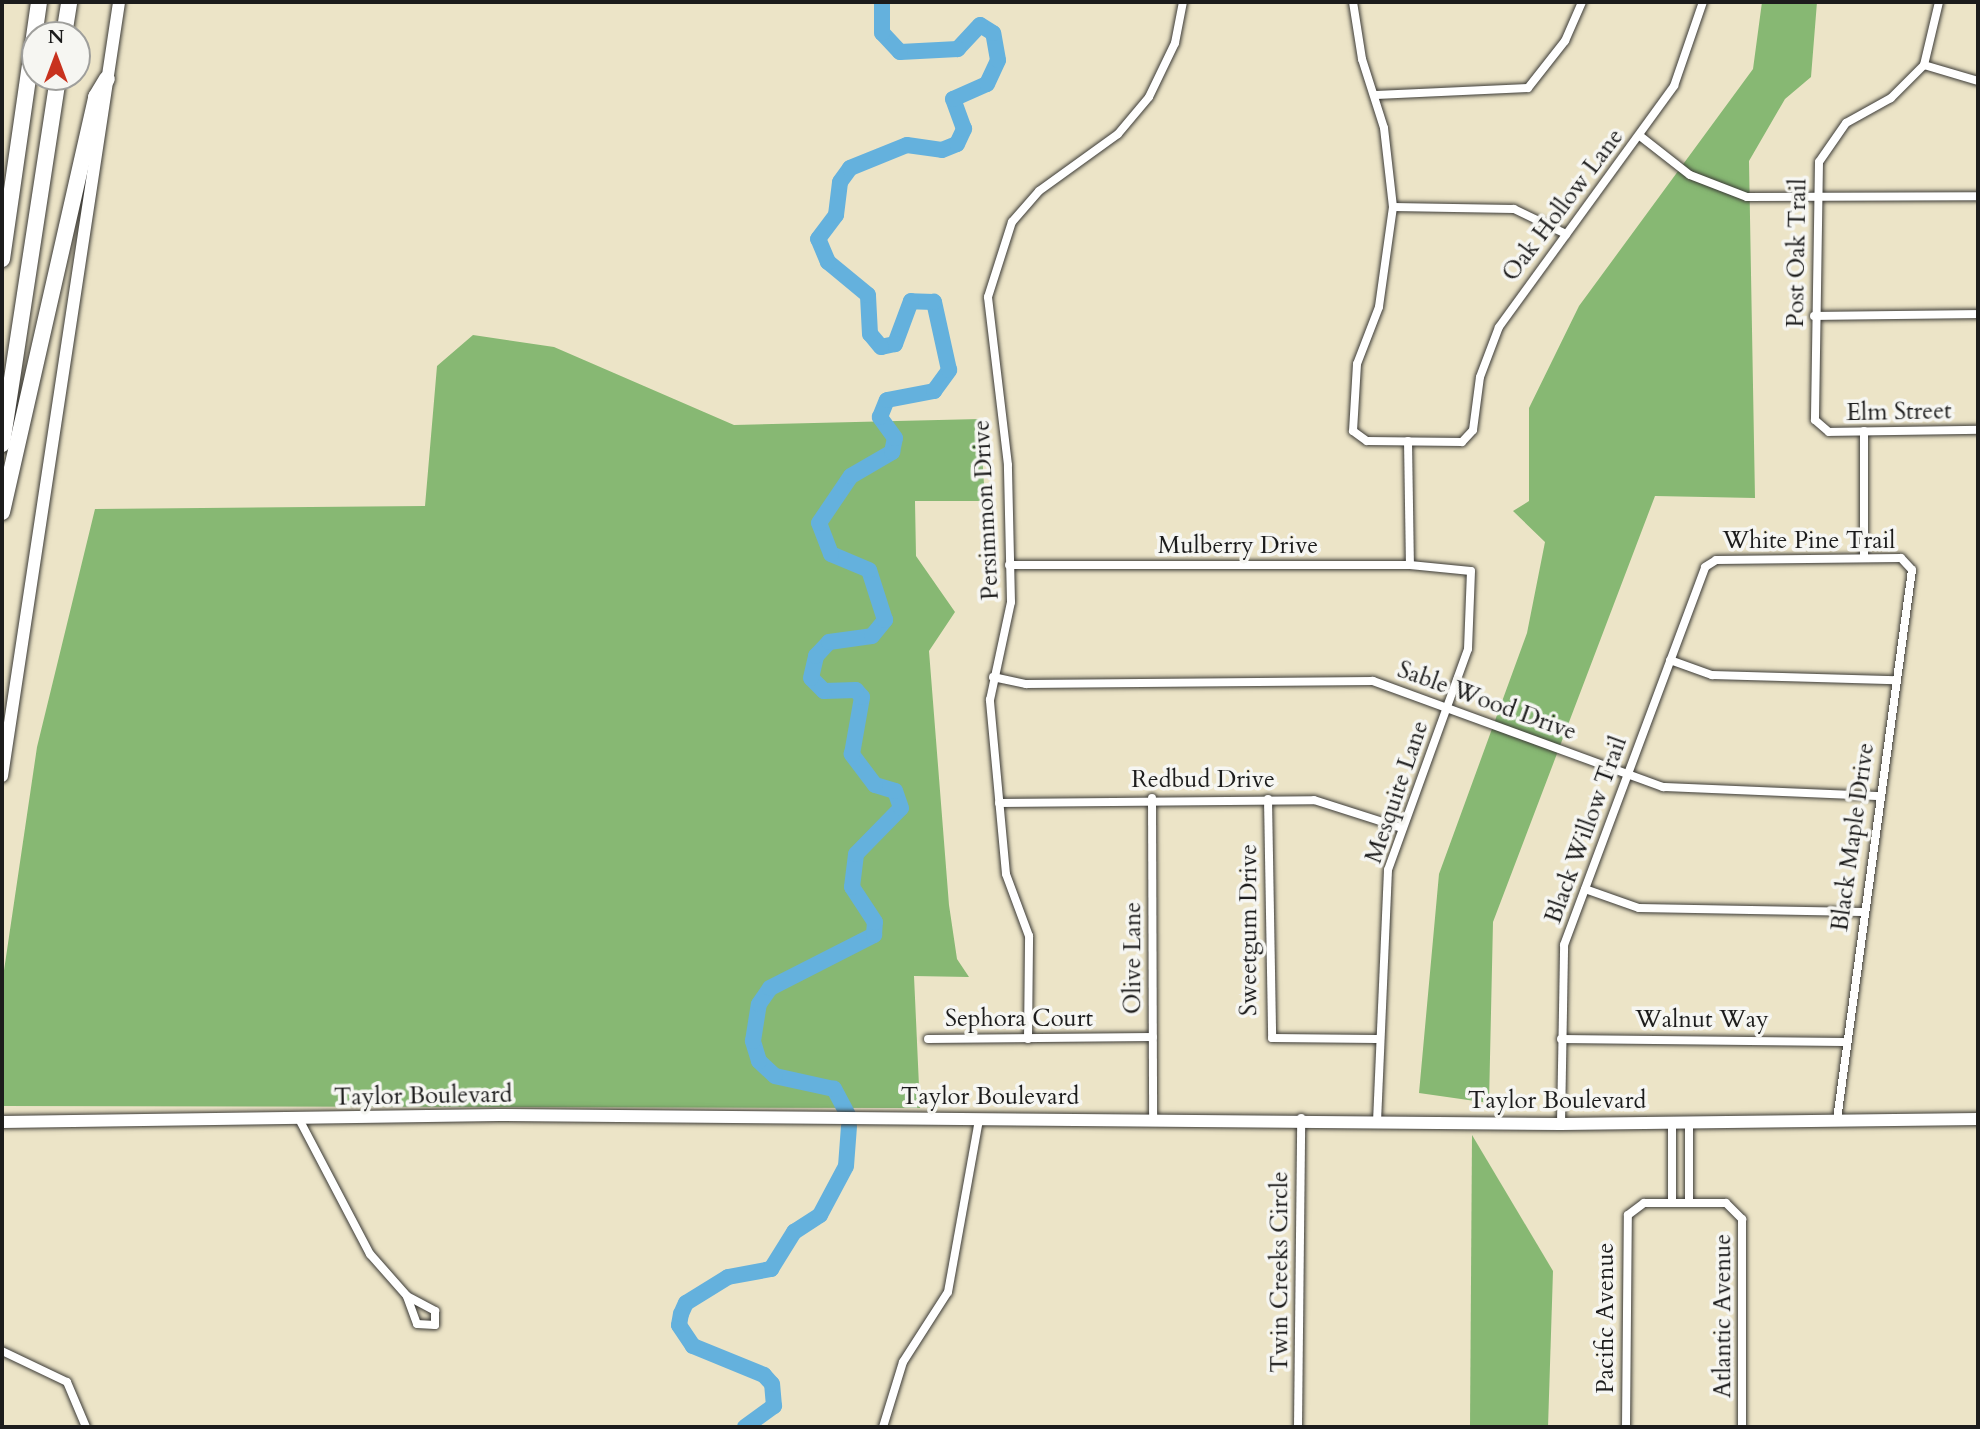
<!DOCTYPE html>
<html>
<head>
<meta charset="utf-8">
<style>
  body { margin:0 }
  #map { position:relative; width:1980px; height:1429px; overflow:hidden; background:#ece4c7; font-family:Cardo,serif }
  div>[style] { position:absolute }
  [style*='--x'] { left:calc(var(--x)*1px); top:calc(var(--y)*1px); width:calc(var(--w)*1px); rotate:calc(var(--a)*1deg) }
  .forest>* { inset:0; background:#87b873 }
  .river>* { height:16px; margin:-8px; padding:0 8px; transform-origin:8px; border-radius:8px; background:#64b1dd }
  .roads { filter:drop-shadow(0 0 2px #3b3a36) drop-shadow(0 0 2px #3b3a36) }
  .street>* { height:8px; margin:-4px; padding:0 4px; transform-origin:4px; border-radius:4px; background:#fff }
  .secondary>* { height:12px; margin:-6px; padding:0 6px; transform-origin:6px; border-radius:6px; background:#fff }
  .highway>* { height:16px; margin:-8px; padding:0 8px; transform-origin:8px; border-radius:8px; background:#fff }
  span { translate:-50% -50%; white-space:nowrap; text-align:center; line-height:1.15; -webkit-text-stroke:7px #f6f6f2; paint-order:stroke }
  .street-label { font-size:24px; color:#1c1c1c }
  .frame { position:absolute; inset:0; border:4px solid #1c1c1c; pointer-events:none }
  .north { position:absolute; left:21px; top:21px; width:70px; height:70px; box-sizing:border-box; background:#f6f6f2; border:2px solid #9f9f9c; border-radius:50%; rotate:0deg; font-size:19px; font-weight:700; line-height:28px; text-align:center; color:#1c1c1c }
  .north::after { content:''; display:block; margin:auto; width:24px; height:32px; background:#c8321e; clip-path:polygon(50% 0,100% 100%,50% 72%,0 100%) }
</style>
</head>
<body>
<div id="map">
  <div class="forest">
    <div style="clip-path:polygon(1762px 2px,1817px 2px,1811px 77px,1785px 99px,1749px 161px,1755px 498px,1655px 496px,1493px 922px,1489px 1103px,1419px 1093px,1439px 874px,1527px 633px,1545px 542px,1513px 511px,1529px 501px,1529px 408px,1579px 306px,1753px 69px)"></div>
    <div style="clip-path:polygon(473px 335px,554px 347px,734px 425px,980px 419px,985px 501px,915px 501px,916px 556px,955px 612px,929px 651px,949px 905px,957px 959px,969px 977px,914px 976px,920px 1108px,2px 1106px,2px 984px,37px 747px,95px 509px,425px 506px,437px 366px)"></div>
    <div style="clip-path:polygon(1472px 1135px,1553px 1271px,1548px 1427px,1470px 1427px)"></div>
  </div>
  <div class="river">
    <div style="--x:848;--y:1115;--w:30;--a:-118"></div>
    <div style="--x:834;--y:1089;--w:60;--a:-167.6"></div>
    <div style="--x:775;--y:1076;--w:22;--a:-137"></div>
    <div style="--x:759;--y:1061;--w:21;--a:-107"></div>
    <div style="--x:753;--y:1041;--w:37;--a:-81"></div>
    <div style="--x:759;--y:1004;--w:19;--a:-55"></div>
    <div style="--x:770;--y:988;--w:117;--a:-27"></div>
    <div style="--x:874;--y:935;--w:13;--a:-86"></div>
    <div style="--x:875;--y:922;--w:42;--a:-123.3"></div>
    <div style="--x:852;--y:887;--w:33;--a:-83"></div>
    <div style="--x:856;--y:854;--w:64;--a:-45.6"></div>
    <div style="--x:901;--y:808;--w:18;--a:-109"></div>
    <div style="--x:895;--y:791;--w:21;--a:-163"></div>
    <div style="--x:875;--y:785;--w:39;--a:-127"></div>
    <div style="--x:852;--y:754;--w:58;--a:-80"></div>
    <div style="--x:862;--y:697;--w:9;--a:-131"></div>
    <div style="--x:856;--y:690;--w:32;--a:178"></div>
    <div style="--x:824;--y:691;--w:18;--a:-135"></div>
    <div style="--x:811;--y:678;--w:23;--a:-77"></div>
    <div style="--x:816;--y:656;--w:19;--a:-47"></div>
    <div style="--x:829;--y:642;--w:43;--a:-7.9"></div>
    <div style="--x:872;--y:636;--w:21;--a:-51"></div>
    <div style="--x:885;--y:620;--w:52;--a:-107.7"></div>
    <div style="--x:869;--y:570;--w:41;--a:-157.2"></div>
    <div style="--x:831;--y:554;--w:33;--a:-111"></div>
    <div style="--x:819;--y:523;--w:57;--a:-55.8"></div>
    <div style="--x:851;--y:476;--w:48;--a:-30.3"></div>
    <div style="--x:892;--y:452;--w:14;--a:-78"></div>
    <div style="--x:895;--y:438;--w:26;--a:-126"></div>
    <div style="--x:880;--y:417;--w:18;--a:-68"></div>
    <div style="--x:887;--y:400;--w:48;--a:-10.8"></div>
    <div style="--x:934;--y:391;--w:26;--a:-54"></div>
    <div style="--x:949;--y:370;--w:70;--a:-102.4"></div>
    <div style="--x:934;--y:302;--w:23;--a:-178"></div>
    <div style="--x:911;--y:301;--w:46;--a:110.4"></div>
    <div style="--x:895;--y:344;--w:14;--a:168"></div>
    <div style="--x:881;--y:347;--w:17;--a:-130"></div>
    <div style="--x:870;--y:334;--w:39;--a:-93"></div>
    <div style="--x:868;--y:295;--w:52;--a:-140.5"></div>
    <div style="--x:828;--y:262;--w:25;--a:-113"></div>
    <div style="--x:818;--y:239;--w:30;--a:-53"></div>
    <div style="--x:836;--y:215;--w:33;--a:-83"></div>
    <div style="--x:840;--y:182;--w:17;--a:-54"></div>
    <div style="--x:850;--y:168;--w:61;--a:-22"></div>
    <div style="--x:907;--y:145;--w:35;--a:8"></div>
    <div style="--x:942;--y:150;--w:16;--a:-22"></div>
    <div style="--x:957;--y:144;--w:17;--a:-65"></div>
    <div style="--x:964;--y:129;--w:32;--a:-110"></div>
    <div style="--x:953;--y:99;--w:37;--a:-24"></div>
    <div style="--x:987;--y:84;--w:26;--a:-65"></div>
    <div style="--x:998;--y:60;--w:27;--a:-100"></div>
    <div style="--x:993;--y:33;--w:15;--a:-148"></div>
    <div style="--x:980;--y:25;--w:33;--a:133"></div>
    <div style="--x:958;--y:49;--w:58;--a:177"></div>
    <div style="--x:900;--y:52;--w:26;--a:-133"></div>
    <div style="--x:882;--y:33;--w:31;--a:-90"></div>
    <div style="--x:745;--y:1427;--w:36;--a:-36"></div>
    <div style="--x:774;--y:1406;--w:22;--a:-95"></div>
    <div style="--x:772;--y:1384;--w:12;--a:-132"></div>
    <div style="--x:764;--y:1375;--w:77;--a:-157.8"></div>
    <div style="--x:693;--y:1346;--w:25;--a:-124"></div>
    <div style="--x:679;--y:1325;--w:11;--a:-80"></div>
    <div style="--x:681;--y:1314;--w:12;--a:-66"></div>
    <div style="--x:686;--y:1303;--w:49;--a:-31.8"></div>
    <div style="--x:728;--y:1277;--w:44;--a:-10.5"></div>
    <div style="--x:771;--y:1269;--w:44;--a:-58.1"></div>
    <div style="--x:794;--y:1232;--w:31;--a:-33"></div>
    <div style="--x:820;--y:1215;--w:55;--a:-62"></div>
    <div style="--x:846;--y:1166;--w:40;--a:-85.7"></div>
  </div>
  <div class="roads">
    <div class="street">
      <div style="--x:1353;--y:2;--w:58;--a:81"></div>
      <div style="--x:1362;--y:59;--w:72;--a:72.3"></div>
      <div style="--x:1384;--y:128;--w:80;--a:83.5"></div>
      <div style="--x:1393;--y:207;--w:101;--a:98"></div>
      <div style="--x:1379;--y:307;--w:61;--a:111.1"></div>
      <div style="--x:1357;--y:364;--w:67;--a:93.4"></div>
      <div style="--x:1353;--y:431;--w:17;--a:36"></div>
      <div style="--x:1367;--y:441;--w:95;--a:0.6"></div>
      <div style="--x:1462;--y:442;--w:16;--a:-47"></div>
      <div style="--x:1473;--y:430;--w:53;--a:-82.5"></div>
      <div style="--x:1480;--y:377;--w:53;--a:-69.2"></div>
      <div style="--x:1499;--y:327;--w:298;--a:-54"></div>
      <div style="--x:1674;--y:86;--w:89;--a:-71"></div>
      <div style="--x:1939;--y:2;--w:65;--a:103.4"></div>
      <div style="--x:1924;--y:65;--w:47;--a:135"></div>
      <div style="--x:1891;--y:98;--w:51;--a:150.9"></div>
      <div style="--x:1846;--y:123;--w:47;--a:124.7"></div>
      <div style="--x:1819;--y:162;--w:258;--a:90.9"></div>
      <div style="--x:1815;--y:420;--w:18;--a:41"></div>
      <div style="--x:1829;--y:432;--w:149;--a:-0.8"></div>
      <div style="--x:1924;--y:65;--w:56;--a:16.5"></div>
      <div style="--x:1376;--y:95;--w:152;--a:-2.6"></div>
      <div style="--x:1528;--y:88;--w:60;--a:-51.8"></div>
      <div style="--x:1565;--y:41;--w:43;--a:-66.4"></div>
      <div style="--x:1640;--y:136;--w:63;--a:38"></div>
      <div style="--x:1690;--y:175;--w:61;--a:21.1"></div>
      <div style="--x:1747;--y:197;--w:231;--a:-0.2"></div>
      <div style="--x:1393;--y:207;--w:121;--a:0.9"></div>
      <div style="--x:1514;--y:209;--w:58;--a:25.7"></div>
      <div style="--x:1814;--y:316;--w:164;--a:-0.7"></div>
      <div style="--x:1864;--y:431;--w:127;--a:90"></div>
      <div style="--x:1408;--y:441;--w:124;--a:89.1"></div>
      <div style="--x:1009;--y:565;--w:401;--a:0"></div>
      <div style="--x:1410;--y:565;--w:61;--a:5.6"></div>
      <div style="--x:1471;--y:571;--w:78;--a:92.2"></div>
      <div style="--x:1468;--y:649;--w:235;--a:109.9"></div>
      <div style="--x:1388;--y:870;--w:250;--a:92.5"></div>
      <div style="--x:1670;--y:660;--w:45;--a:19.7"></div>
      <div style="--x:1712;--y:675;--w:184;--a:1.6"></div>
      <div style="--x:993;--y:677;--w:34;--a:12"></div>
      <div style="--x:1026;--y:684;--w:347;--a:-0.5"></div>
      <div style="--x:1373;--y:681;--w:309;--a:20.1"></div>
      <div style="--x:1663;--y:787;--w:216;--a:2.4"></div>
      <div style="--x:1152;--y:798;--w:319;--a:89.8"></div>
      <div style="--x:1268;--y:799;--w:239;--a:89"></div>
      <div style="--x:1272;--y:1038;--w:105;--a:0.5"></div>
      <div style="--x:999;--y:803;--w:315;--a:-0.5"></div>
      <div style="--x:1314;--y:800;--w:92;--a:17.7"></div>
      <div style="--x:1585;--y:889;--w:57;--a:19.4"></div>
      <div style="--x:1639;--y:908;--w:223;--a:1"></div>
      <div style="--x:928;--y:1039;--w:225;--a:-0.5"></div>
      <div style="--x:1028;--y:1039;--w:103;--a:-89.4"></div>
      <div style="--x:1029;--y:936;--w:66;--a:-110.4"></div>
      <div style="--x:1006;--y:874;--w:175;--a:-95.3"></div>
      <div style="--x:990;--y:700;--w:100;--a:-77.9"></div>
      <div style="--x:1011;--y:602;--w:137;--a:-91.3"></div>
      <div style="--x:1008;--y:465;--w:169;--a:-96.8"></div>
      <div style="--x:988;--y:297;--w:79;--a:-72.3"></div>
      <div style="--x:1012;--y:222;--w:41;--a:-48.9"></div>
      <div style="--x:1039;--y:191;--w:97;--a:-35.8"></div>
      <div style="--x:1118;--y:134;--w:48;--a:-50"></div>
      <div style="--x:1149;--y:97;--w:60;--a:-64.3"></div>
      <div style="--x:1175;--y:43;--w:42;--a:-79"></div>
      <div style="--x:1561;--y:1039;--w:282;--a:0.6"></div>
      <div style="--x:299;--y:1119;--w:153;--a:62.3"></div>
      <div style="--x:370;--y:1254;--w:56;--a:48.6"></div>
      <div style="--x:1689;--y:1122;--w:81;--a:90"></div>
      <div style="--x:1672;--y:1123;--w:80;--a:90"></div>
      <div style="--x:1561;--y:1124;--w:179;--a:-89"></div>
      <div style="--x:1564;--y:945;--w:403;--a:-69.5"></div>
      <div style="--x:1705;--y:567;--w:13;--a:-32"></div>
      <div style="--x:1716;--y:560;--w:185;--a:-0.6"></div>
      <div style="--x:1901;--y:558;--w:16;--a:47"></div>
      <div style="--x:1912;--y:570;--w:555;--a:97.77"></div>
      <div style="--x:407;--y:1296;--w:32;--a:28"></div>
      <div style="--x:435;--y:1311;--w:14;--a:90"></div>
      <div style="--x:435;--y:1325;--w:18;--a:-177"></div>
      <div style="--x:417;--y:1324;--w:30;--a:-110"></div>
      <div style="--x:2;--y:1351;--w:72;--a:25.5"></div>
      <div style="--x:67;--y:1382;--w:49;--a:67.1"></div>
      <div style="--x:883;--y:1427;--w:68;--a:-72.9"></div>
      <div style="--x:903;--y:1362;--w:83;--a:-57.3"></div>
      <div style="--x:948;--y:1292;--w:176;--a:-79.8"></div>
      <div style="--x:1298;--y:1427;--w:309;--a:-89.4"></div>
      <div style="--x:1626;--y:1427;--w:212;--a:-89.5"></div>
      <div style="--x:1628;--y:1215;--w:20;--a:-37"></div>
      <div style="--x:1644;--y:1203;--w:82;--a:0"></div>
      <div style="--x:1726;--y:1203;--w:23;--a:45"></div>
      <div style="--x:1742;--y:1219;--w:208;--a:90"></div>
    </div>
    <div class="secondary">
      <div style="--x:2;--y:776;--w:783;--a:-81.4"></div>
      <div style="--x:2;--y:1122;--w:497;--a:-0.8"></div>
      <div style="--x:499;--y:1115;--w:1062;--a:0.49"></div>
      <div style="--x:1561;--y:1124;--w:417;--a:-0.7"></div>
    </div>
    <div class="highway">
      <div style="--x:64;--y:35;--w:33;--a:-81"></div>
      <div style="--x:2;--y:259;--w:260;--a:-81.8"></div>
      <div style="--x:2;--y:444;--w:371;--a:-81.3"></div>
      <div style="--x:2;--y:512;--w:426;--a:-77.2"></div>
      <div style="--x:96;--y:97;--w:21;--a:-59"></div>
    </div>
  </div>
  <div class="street-label">
    <span style="left:1563px;top:205px;rotate:-53deg">Oak Hollow Lane</span>
    <span style="left:1797px;top:253px;rotate:-89deg">Post Oak Trail</span>
    <span style="left:1899px;top:412px;rotate:-1deg">Elm Street</span>
    <span style="left:986px;top:510px;rotate:-93deg">Persimmon Drive</span>
    <span style="left:1809px;top:541px">White Pine Trail</span>
    <span style="left:1238px;top:546px">Mulberry Drive</span>
    <span style="left:1487px;top:701px;rotate:20deg">Sable Wood Drive</span>
    <span style="left:1203px;top:780px">Redbud Drive</span>
    <span style="left:1397px;top:792px;rotate:-71deg">Mesquite Lane</span>
    <span style="left:1586px;top:830px;rotate:-70deg">Black Willow Trail</span>
    <span style="left:1853px;top:837px;rotate:-82deg">Black Maple Drive</span>
    <span style="left:1249px;top:930px;rotate:-90deg">Sweetgum Drive</span>
    <span style="left:1133px;top:958px;rotate:-90deg">Olive Lane</span>
    <span style="left:1019px;top:1019px">Sephora Court</span>
    <span style="left:1702px;top:1020px">Walnut Way</span>
    <span style="left:423px;top:1096px;rotate:-1deg">Taylor Boulevard</span>
    <span style="left:990px;top:1097px">Taylor Boulevard</span>
    <span style="left:1557px;top:1101px">Taylor Boulevard</span>
    <span style="left:1280px;top:1272px;rotate:-90deg">Twin Creeks Circle</span>
    <span style="left:1723px;top:1316px;rotate:-90deg">Atlantic Avenue</span>
    <span style="left:1606px;top:1318px;rotate:-90deg">Pacific Avenue</span>
  </div>
  <div class="frame"></div>
  <div class="north">N</div>
</div>
</body>
</html>
